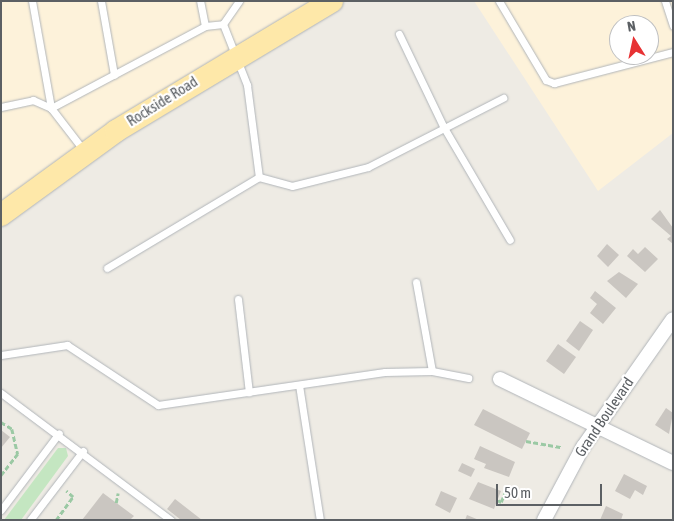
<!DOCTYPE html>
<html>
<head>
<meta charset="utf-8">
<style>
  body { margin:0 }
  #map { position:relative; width:674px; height:521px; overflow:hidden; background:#eeebe4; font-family:"Asap Condensed",sans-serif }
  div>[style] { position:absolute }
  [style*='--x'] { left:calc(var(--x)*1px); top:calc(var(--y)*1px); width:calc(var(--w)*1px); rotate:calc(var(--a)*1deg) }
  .commercial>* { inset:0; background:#fdf2da }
  .green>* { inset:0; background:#c4e6c1 }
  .building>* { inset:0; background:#cac6c1 }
  .path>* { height:2.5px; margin-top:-1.25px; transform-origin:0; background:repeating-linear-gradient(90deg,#9bc9a4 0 5px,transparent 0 7.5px) }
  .roads { filter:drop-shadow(0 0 1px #b1b5b9) drop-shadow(0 0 1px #b1b5b9) }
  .lane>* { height:7px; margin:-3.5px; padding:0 3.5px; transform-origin:3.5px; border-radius:3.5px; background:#fff }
  .street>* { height:14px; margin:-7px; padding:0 7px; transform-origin:7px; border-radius:7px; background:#fff }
  .primary>* { height:22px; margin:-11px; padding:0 11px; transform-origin:11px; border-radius:11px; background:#fee8a9 }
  span { translate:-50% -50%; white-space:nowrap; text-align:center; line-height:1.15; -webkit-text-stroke:4.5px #fff; paint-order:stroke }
  .street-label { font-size:15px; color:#5c6064 }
  .frame { position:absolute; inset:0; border:2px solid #5c6064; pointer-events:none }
  .north { position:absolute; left:609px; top:15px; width:50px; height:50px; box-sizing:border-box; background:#fff; border:1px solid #bebfc1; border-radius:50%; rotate:350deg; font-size:14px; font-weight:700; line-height:20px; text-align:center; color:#5c6064 }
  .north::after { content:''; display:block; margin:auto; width:18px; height:22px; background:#e73234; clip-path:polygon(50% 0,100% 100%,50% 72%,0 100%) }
  .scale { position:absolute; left:496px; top:484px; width:106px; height:22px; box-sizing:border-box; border:2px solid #5c6064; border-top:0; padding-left:6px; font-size:15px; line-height:18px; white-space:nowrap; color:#5c6064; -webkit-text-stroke:4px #fff; paint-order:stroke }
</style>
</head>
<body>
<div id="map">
  <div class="commercial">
    <div style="clip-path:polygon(1px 1px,332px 1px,1px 215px)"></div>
    <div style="clip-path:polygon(evenodd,474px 1px,673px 1px,673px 133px,598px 191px,474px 1px,619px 25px,649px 25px,649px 55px,619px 55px,619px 25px)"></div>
  </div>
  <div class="green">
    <div style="clip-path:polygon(58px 448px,66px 448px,68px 456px,21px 520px,4px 520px)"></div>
  </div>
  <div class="building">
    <div style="clip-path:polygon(660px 210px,673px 228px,673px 244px,667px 239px,671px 236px,651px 219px)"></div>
    <div style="clip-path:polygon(607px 244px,619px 255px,608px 267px,597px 256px)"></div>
    <div style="clip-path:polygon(645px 247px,658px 259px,645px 272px,627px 256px,633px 249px,638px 254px)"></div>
    <div style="clip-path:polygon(619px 272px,638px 284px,626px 298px,607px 281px)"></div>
    <div style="clip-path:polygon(595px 291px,616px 308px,603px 324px,590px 313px,597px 304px,590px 298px)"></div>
    <div style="clip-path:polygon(580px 321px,593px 330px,579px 351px,566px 341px)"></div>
    <div style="clip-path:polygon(558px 344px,576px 357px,564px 374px,546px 361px)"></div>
    <div style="clip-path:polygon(666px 408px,673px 413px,669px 434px,655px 425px)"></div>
    <div style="clip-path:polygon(483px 409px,530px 433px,522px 449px,474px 425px)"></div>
    <div style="clip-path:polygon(1px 430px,10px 437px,1px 448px)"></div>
    <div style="clip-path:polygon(480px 446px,515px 462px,509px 477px,484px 468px,486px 464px,474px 459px)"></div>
    <div style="clip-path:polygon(462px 463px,475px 469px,471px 477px,458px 471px)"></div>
    <div style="clip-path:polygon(624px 474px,647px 486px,643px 495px,635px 490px,630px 499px,615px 491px)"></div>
    <div style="clip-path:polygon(478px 482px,501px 491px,494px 509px,469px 499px)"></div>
    <div style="clip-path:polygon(441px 491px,457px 498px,450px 513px,435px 505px)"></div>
    <div style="clip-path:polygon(103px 493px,134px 516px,130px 520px,82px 520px)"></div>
    <div style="clip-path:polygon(175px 499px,202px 520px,181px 520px,167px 509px)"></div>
    <div style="clip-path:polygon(606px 506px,623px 514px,621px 520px,600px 520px)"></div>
    <div style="clip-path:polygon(467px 515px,479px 520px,465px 520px)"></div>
  </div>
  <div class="path">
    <div style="--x:1;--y:422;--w:13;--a:32"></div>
    <div style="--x:12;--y:429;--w:26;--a:77"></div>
    <div style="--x:18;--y:454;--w:28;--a:128"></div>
    <div style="--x:526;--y:441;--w:36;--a:10"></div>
    <div style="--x:498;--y:500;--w:4;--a:34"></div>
    <div style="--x:501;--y:502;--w:15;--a:-67"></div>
    <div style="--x:116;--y:503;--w:10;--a:-79"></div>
    <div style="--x:56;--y:520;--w:29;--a:-54"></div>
    <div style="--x:73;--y:497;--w:9;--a:-139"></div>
  </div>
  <div class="roads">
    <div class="lane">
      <div style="--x:32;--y:1;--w:109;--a:79.9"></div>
      <div style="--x:51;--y:108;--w:174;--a:-28"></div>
      <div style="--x:205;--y:26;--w:25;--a:-101"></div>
      <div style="--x:101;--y:1;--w:75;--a:80"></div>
      <div style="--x:239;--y:1;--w:28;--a:125"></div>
      <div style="--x:223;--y:24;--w:66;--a:68.5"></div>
      <div style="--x:247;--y:85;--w:93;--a:82.6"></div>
      <div style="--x:259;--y:177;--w:34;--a:15"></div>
      <div style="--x:292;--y:186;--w:78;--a:-14"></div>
      <div style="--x:368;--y:167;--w:152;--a:-27.1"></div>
      <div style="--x:499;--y:1;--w:92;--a:59.3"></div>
      <div style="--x:546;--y:80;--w:9;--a:21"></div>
      <div style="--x:554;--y:83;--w:123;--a:-14.6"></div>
      <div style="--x:665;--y:1;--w:26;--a:72"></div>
      <div style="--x:205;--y:26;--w:18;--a:-6"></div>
      <div style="--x:399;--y:34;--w:102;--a:64.4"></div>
      <div style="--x:443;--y:126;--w:132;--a:59.6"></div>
      <div style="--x:1;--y:107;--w:33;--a:-12"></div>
      <div style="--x:33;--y:100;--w:20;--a:24"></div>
      <div style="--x:51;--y:108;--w:56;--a:52.3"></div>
      <div style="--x:107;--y:268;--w:177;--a:-30.9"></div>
      <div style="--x:416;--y:282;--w:90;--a:79.8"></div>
      <div style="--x:238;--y:299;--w:94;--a:83.3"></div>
      <div style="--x:1;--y:355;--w:67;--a:-8.6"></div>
      <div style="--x:67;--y:345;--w:109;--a:33.4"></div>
      <div style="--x:158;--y:405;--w:229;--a:-8.3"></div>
      <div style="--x:385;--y:372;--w:47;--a:-1.2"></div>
      <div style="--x:432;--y:371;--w:37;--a:11"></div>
      <div style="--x:299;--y:385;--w:137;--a:81.2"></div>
      <div style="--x:1;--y:393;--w:212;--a:36.8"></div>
      <div style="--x:1;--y:510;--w:96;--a:-53"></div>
      <div style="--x:30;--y:520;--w:87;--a:-52.5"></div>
    </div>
    <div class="street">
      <div style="--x:500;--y:379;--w:192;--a:25.9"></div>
      <div style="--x:544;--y:520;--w:83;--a:-61.9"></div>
      <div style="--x:583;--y:447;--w:156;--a:-54.9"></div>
    </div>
    <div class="primary">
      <div style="--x:1;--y:215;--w:142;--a:-36.1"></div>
      <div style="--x:116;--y:131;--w:252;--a:-31"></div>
    </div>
  </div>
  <div class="street-label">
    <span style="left:162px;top:101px;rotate:-32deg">Rockside Road</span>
    <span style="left:604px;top:417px;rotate:-56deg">Grand Boulevard</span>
  </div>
  <div class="frame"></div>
  <div class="north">N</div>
  <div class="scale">50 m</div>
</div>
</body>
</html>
